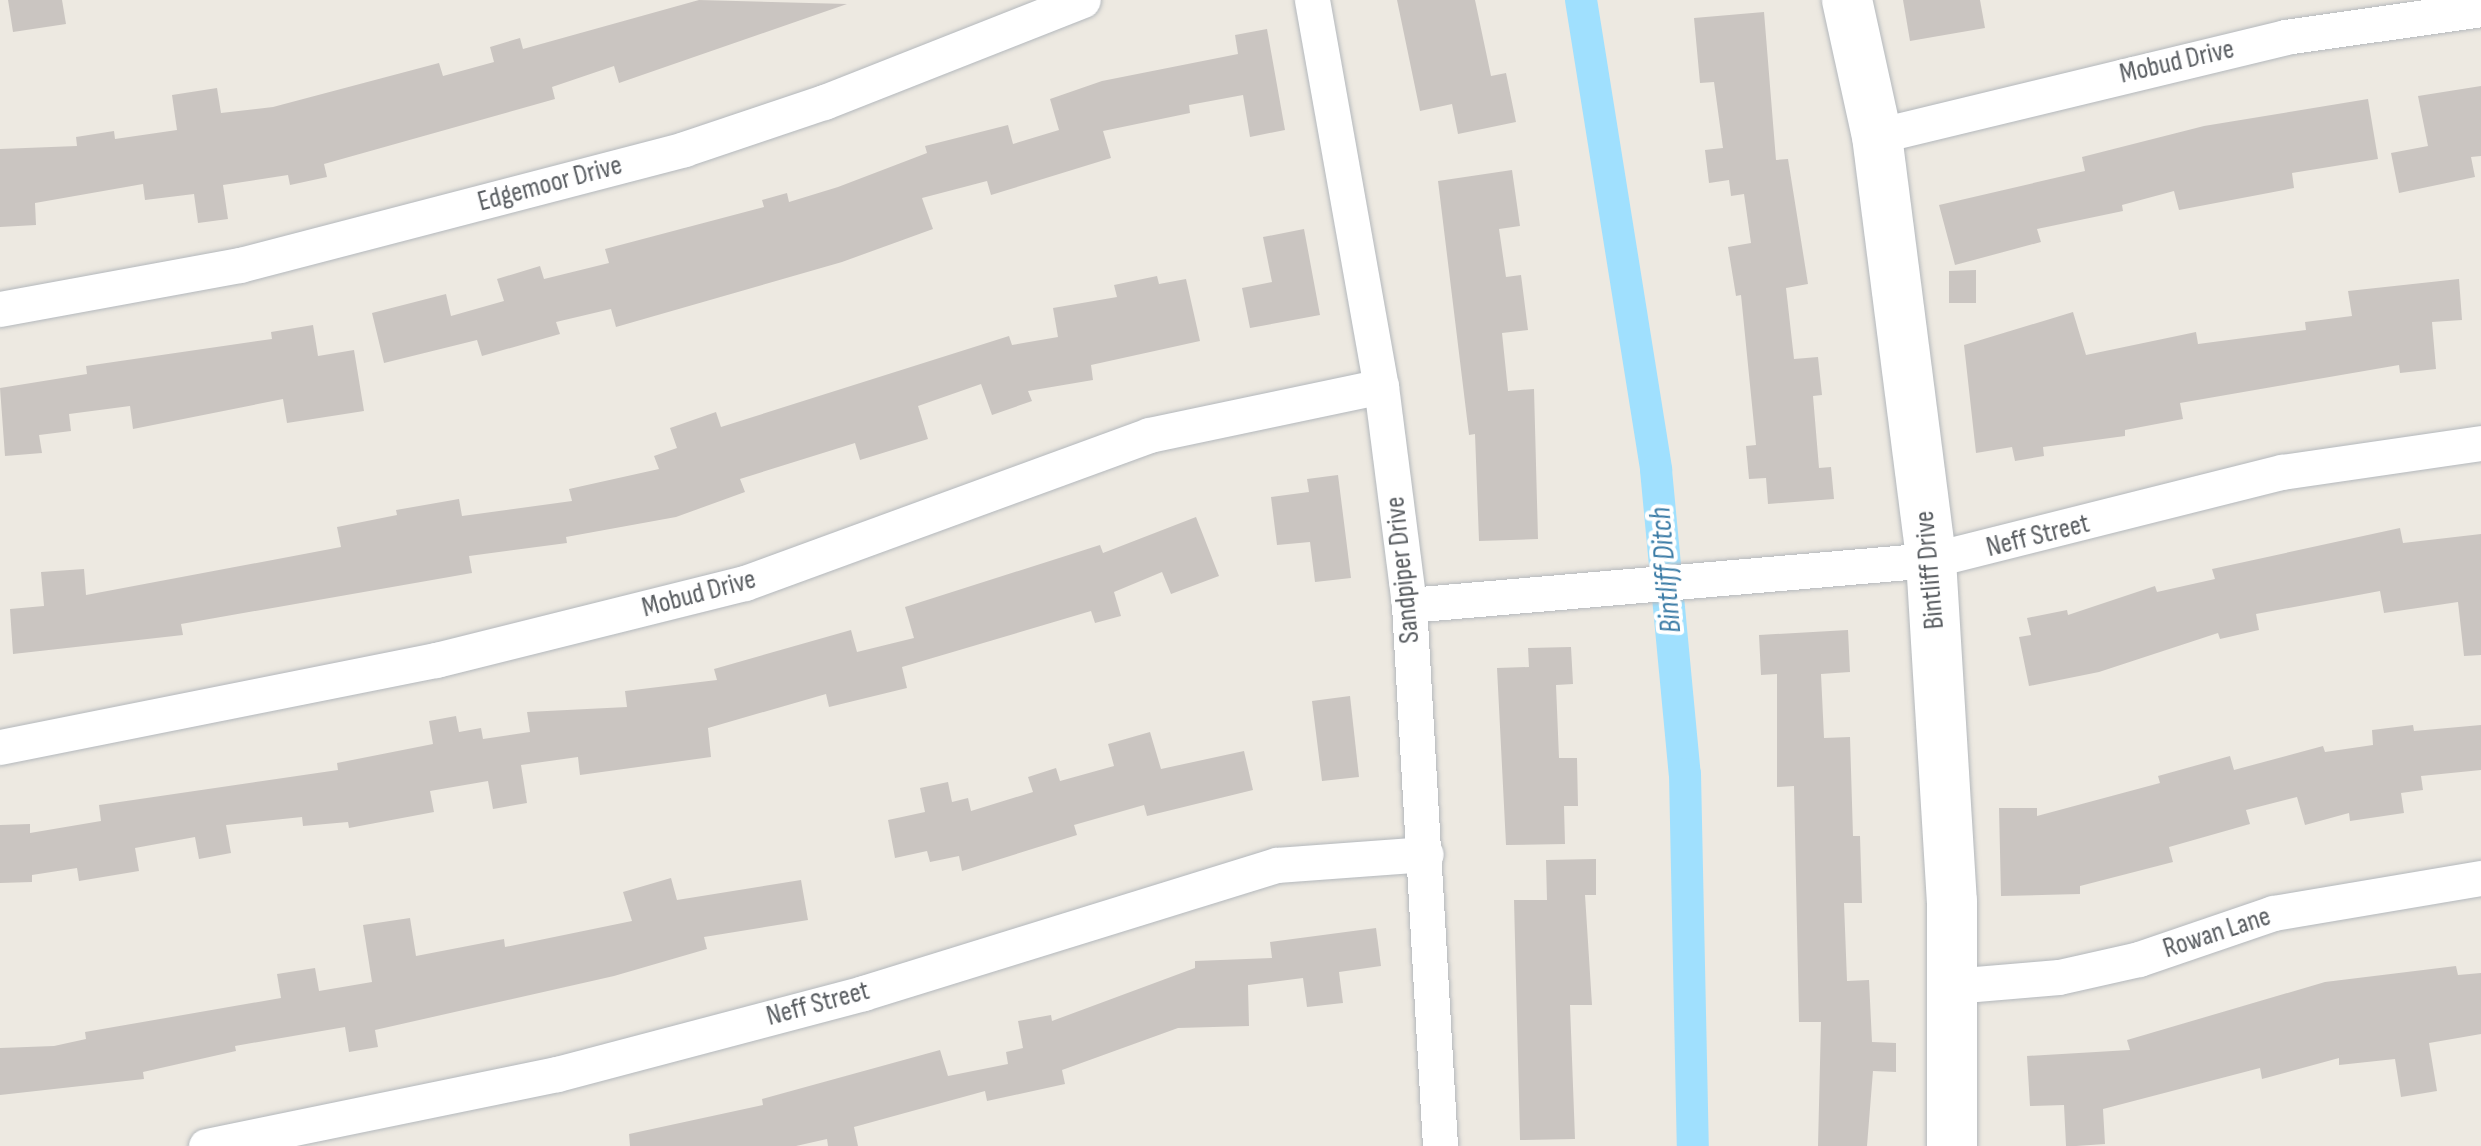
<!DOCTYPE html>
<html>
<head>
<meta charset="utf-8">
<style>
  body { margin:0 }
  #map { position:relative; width:2481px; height:1146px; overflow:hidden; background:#ede9e1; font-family:"Sofia Sans Condensed",sans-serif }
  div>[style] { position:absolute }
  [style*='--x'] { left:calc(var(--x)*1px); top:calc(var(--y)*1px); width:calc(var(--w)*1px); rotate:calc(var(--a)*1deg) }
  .canal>* { height:32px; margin:-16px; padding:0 16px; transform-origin:16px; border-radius:16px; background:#a0e0fe }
  .building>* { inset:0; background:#cac5c1 }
  .roads { filter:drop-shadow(0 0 2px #b4b8bc) drop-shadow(0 0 2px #b4b8bc) }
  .street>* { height:35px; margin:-17.5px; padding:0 17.5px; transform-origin:17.5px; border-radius:17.5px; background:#fff }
  .secondary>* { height:50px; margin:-25px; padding:0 25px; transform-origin:25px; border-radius:25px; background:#fff }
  span { translate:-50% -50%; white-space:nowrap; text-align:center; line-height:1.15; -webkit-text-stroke:8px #fff; paint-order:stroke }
  .street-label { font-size:28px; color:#5a5e62 }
  .water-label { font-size:30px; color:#3c7ca6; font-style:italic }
</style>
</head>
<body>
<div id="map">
  <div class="canal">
    <div style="--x:1581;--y:0;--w:476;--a:80.9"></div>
    <div style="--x:1656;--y:470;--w:305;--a:84.6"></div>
    <div style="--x:1685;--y:774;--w:372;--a:88.8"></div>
  </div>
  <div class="building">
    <div style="clip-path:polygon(8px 0,62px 0,66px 24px,13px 32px)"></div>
    <div style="clip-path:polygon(699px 0,847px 4px,619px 83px,614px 66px,552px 87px,555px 99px,324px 164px,327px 177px,290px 185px,288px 175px,223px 185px,228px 219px,198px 223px,194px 194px,145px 200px,143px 184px,35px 203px,36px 225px,0 227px,0 149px,77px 146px,76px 137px,114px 131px,115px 139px,177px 130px,172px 95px,217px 88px,221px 113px,273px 107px,439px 63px,443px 76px,494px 62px,490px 47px,520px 38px,523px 49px)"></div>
    <div style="clip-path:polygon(1397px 0,1475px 0,1491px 76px,1506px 73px,1516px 122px,1458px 134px,1452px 104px,1420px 111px)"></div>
    <div style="clip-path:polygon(1903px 0,1980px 0,1985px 28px,1910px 41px)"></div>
    <div style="clip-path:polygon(1764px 12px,1776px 160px,1788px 159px,1808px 284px,1786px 288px,1794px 359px,1818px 357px,1822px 395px,1813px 396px,1819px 468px,1831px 467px,1834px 499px,1768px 504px,1766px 478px,1749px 479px,1746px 446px,1756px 445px,1741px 295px,1736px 296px,1728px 247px,1751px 243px,1744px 194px,1731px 196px,1729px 180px,1709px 183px,1705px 150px,1723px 148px,1714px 82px,1700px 83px,1694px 18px)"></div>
    <div style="clip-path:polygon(1267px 29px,1285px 130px,1250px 137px,1243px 95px,1189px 105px,1190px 113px,1103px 131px,1111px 158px,991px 195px,987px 181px,922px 198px,933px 229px,842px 262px,616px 327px,611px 309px,556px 322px,560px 334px,482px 356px,477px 340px,384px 363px,372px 313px,446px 294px,451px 316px,504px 301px,497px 279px,540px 266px,544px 279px,609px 263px,605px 249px,764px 207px,762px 200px,787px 193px,789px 202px,838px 187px,927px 153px,925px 146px,1008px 125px,1013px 144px,1059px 130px,1050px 99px,1102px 81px,1238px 54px,1235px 35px)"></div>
    <div style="clip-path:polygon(2481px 86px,2481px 156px,2471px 157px,2475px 177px,2399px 193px,2391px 153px,2428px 146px,2418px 96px)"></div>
    <div style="clip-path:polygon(2368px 99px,2378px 159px,2292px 173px,2294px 188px,2179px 210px,2174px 191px,2122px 205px,2123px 211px,2037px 229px,2041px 242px,1955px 265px,1939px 205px,2085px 171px,2082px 157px,2204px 126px)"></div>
    <div style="clip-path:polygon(1512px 170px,1520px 226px,1499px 229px,1506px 277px,1521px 275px,1528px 330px,1502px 333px,1508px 391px,1534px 389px,1538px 539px,1479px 541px,1475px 434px,1469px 435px,1438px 181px)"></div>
    <div style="clip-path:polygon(1304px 229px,1320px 315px,1250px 328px,1242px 288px,1272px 282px,1263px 237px)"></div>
    <div style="clip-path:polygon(1976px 270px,1976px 303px,1949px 303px,1949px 271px)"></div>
    <div style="clip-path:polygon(1157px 276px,1159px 284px,1186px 279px,1200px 341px,1091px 365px,1093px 380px,1028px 391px,1032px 401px,992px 415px,981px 384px,918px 406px,928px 439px,860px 460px,855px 443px,740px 479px,745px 492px,676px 517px,566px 537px,567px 543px,469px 556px,472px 573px,181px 624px,183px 635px,13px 654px,10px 609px,44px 606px,41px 572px,84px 569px,86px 595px,341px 547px,337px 527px,397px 515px,396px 510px,459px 499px,462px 516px,572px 501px,569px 489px,659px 469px,654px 456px,677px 448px,670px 428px,716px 412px,721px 427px,1009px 336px,1012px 345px,1058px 337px,1053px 308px,1117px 297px,1114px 285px)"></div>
    <div style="clip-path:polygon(2459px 279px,2462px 320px,2432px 322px,2436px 369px,2400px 373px,2399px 365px,2180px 403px,2183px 419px,2125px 430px,2125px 436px,2043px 447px,2044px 456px,2015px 461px,2012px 447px,1976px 453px,1964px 345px,2073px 312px,2086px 355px,2196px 332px,2198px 344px,2306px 330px,2305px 322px,2352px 316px,2348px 291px)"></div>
    <div style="clip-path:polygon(313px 325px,318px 356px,354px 350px,364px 411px,287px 423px,283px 399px,133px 429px,130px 406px,69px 414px,71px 431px,39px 435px,42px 453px,5px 456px,0 388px,87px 374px,86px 366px,272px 339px,271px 332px)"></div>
    <div style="clip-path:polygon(1338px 475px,1351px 578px,1315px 582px,1310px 542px,1277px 545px,1271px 497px,1309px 492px,1307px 479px)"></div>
    <div style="clip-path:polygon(1196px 517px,1219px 576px,1171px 594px,1162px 572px,1114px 592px,1121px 616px,1095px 623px,1091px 611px,902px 667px,907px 688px,829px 707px,826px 694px,708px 728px,711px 757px,580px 775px,578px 757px,521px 765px,527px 803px,493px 809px,488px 781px,430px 791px,434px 812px,349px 828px,348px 822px,303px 826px,302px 817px,226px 825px,231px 853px,199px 859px,195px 837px,135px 848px,139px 871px,79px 881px,77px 868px,32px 875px,32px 882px,0 883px,0 825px,30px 824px,30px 833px,101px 821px,99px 805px,338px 770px,337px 763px,433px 744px,429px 721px,456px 716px,459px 732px,481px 728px,483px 739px,530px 732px,527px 712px,627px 707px,625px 691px,717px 680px,714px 669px,851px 630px,857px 652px,914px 638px,905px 607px,1100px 545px,1103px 553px)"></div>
    <div style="clip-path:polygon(2400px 528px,2403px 543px,2481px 534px,2481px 655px,2464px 656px,2458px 602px,2384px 613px,2380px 591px,2256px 614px,2259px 630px,2220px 639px,2218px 633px,2099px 672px,2029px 686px,2019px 637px,2031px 635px,2027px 618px,2067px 610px,2068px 615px,2155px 586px,2157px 592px,2215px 579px,2212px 569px)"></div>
    <div style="clip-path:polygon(1848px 630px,1850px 672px,1821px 674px,1824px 738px,1850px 737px,1853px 836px,1860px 836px,1862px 903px,1844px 903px,1847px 981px,1869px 980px,1872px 1042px,1896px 1043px,1896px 1072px,1873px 1071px,1867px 1146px,1818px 1146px,1821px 1022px,1799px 1022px,1794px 786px,1777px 787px,1777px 674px,1761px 675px,1759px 635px)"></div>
    <div style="clip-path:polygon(1571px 647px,1573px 684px,1556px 685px,1559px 758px,1577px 758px,1578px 806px,1564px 806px,1565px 844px,1506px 845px,1497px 668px,1529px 667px,1528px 648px)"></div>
    <div style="clip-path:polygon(1350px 696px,1359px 777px,1322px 781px,1312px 701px)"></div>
    <div style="clip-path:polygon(2413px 725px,2414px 731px,2481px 725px,2481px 770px,2421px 776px,2423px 790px,2401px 793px,2404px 813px,2350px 821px,2349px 813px,2305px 825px,2297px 797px,2246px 810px,2250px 824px,2169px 847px,2173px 862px,2080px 886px,2080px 894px,2001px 896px,1999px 808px,2037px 808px,2037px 816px,2160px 783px,2158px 776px,2230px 756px,2234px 770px,2323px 746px,2325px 752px,2373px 745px,2372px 730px)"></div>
    <div style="clip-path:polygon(1150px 732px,1161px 769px,1244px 751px,1253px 790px,1147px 816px,1144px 805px,1074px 825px,1077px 835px,962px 871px,959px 856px,930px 862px,927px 851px,895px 858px,888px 820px,925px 812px,920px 788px,948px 782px,952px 802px,968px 798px,971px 811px,1033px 792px,1028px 777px,1056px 768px,1060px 781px,1114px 766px,1108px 744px)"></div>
    <div style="clip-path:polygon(1596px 859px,1596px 895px,1585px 895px,1592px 1005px,1570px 1005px,1575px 1139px,1520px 1140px,1514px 900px,1547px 900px,1546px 860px)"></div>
    <div style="clip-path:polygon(671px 878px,677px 900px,801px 880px,808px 920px,704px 937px,707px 949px,614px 976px,375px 1030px,378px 1047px,349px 1052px,345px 1027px,235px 1046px,236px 1051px,143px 1072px,144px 1079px,0 1095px,0 1048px,54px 1046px,86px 1039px,85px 1032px,281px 998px,277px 974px,315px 968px,319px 991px,372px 982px,363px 925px,410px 918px,416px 956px,504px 939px,505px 947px,632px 921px,623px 892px)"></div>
    <div style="clip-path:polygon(1376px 928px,1381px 966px,1339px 972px,1343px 1003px,1307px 1007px,1303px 978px,1248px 985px,1249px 1026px,1178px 1028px,1062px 1070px,1065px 1084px,987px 1101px,985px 1091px,854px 1127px,858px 1146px,828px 1146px,827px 1139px,796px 1146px,630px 1146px,629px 1134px,763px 1105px,762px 1099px,940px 1050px,948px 1076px,1008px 1064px,1006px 1052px,1023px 1048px,1018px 1021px,1051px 1015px,1052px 1021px,1195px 968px,1195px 961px,1272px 958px,1270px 942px)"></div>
    <div style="clip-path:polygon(2456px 966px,2458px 975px,2481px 973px,2481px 1034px,2429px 1043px,2437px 1091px,2401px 1097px,2395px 1059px,2339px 1065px,2339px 1058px,2262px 1079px,2260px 1068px,2103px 1109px,2105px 1144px,2076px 1146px,2066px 1146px,2064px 1105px,2030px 1106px,2027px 1056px,2130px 1050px,2127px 1040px,2325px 982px)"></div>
  </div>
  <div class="roads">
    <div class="street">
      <div style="--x:1312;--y:0;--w:392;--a:79.9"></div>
      <div style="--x:1381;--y:386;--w:221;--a:82.7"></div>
      <div style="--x:1409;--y:605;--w:542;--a:86.72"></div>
      <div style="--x:1877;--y:136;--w:420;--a:-13.6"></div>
      <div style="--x:2285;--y:37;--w:198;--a:-8.1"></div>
      <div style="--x:0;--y:309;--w:244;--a:-10.4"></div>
      <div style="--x:240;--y:265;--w:459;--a:-14.6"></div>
      <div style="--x:684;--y:149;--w:148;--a:-18.6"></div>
      <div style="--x:824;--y:102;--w:278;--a:-21.5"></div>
      <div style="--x:1409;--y:605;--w:524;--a:-4.93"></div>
      <div style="--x:1931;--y:560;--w:362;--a:-14.1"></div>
      <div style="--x:2282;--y:472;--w:201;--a:-8.3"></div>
      <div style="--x:0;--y:747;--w:445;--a:-11.3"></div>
      <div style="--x:436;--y:660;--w:318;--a:-14"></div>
      <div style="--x:745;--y:583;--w:430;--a:-20.1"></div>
      <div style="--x:1149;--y:435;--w:237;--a:-11.9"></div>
      <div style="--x:1952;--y:986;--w:107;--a:-4.8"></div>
      <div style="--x:2059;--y:977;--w:82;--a:-12.7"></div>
      <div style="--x:2139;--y:959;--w:142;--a:-18.9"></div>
      <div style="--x:2273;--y:913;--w:211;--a:-9.6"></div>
      <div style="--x:206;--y:1146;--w:358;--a:-11.6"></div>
      <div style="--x:557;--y:1074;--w:317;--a:-14.8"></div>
      <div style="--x:863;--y:993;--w:433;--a:-17.2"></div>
      <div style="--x:1277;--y:865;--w:149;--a:-4.2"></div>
    </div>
    <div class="secondary">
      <div style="--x:1847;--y:0;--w:139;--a:77.6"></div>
      <div style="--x:1877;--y:136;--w:427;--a:82.7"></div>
      <div style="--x:1931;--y:560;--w:342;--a:86.5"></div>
      <div style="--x:1952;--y:901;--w:245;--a:90"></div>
    </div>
  </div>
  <div class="street-label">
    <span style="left:2177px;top:62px;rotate:-13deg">Mobud Drive</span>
    <span style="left:550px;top:184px;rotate:-15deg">Edgemoor Drive</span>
    <span style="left:2038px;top:536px;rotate:-14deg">Neff Street</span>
    <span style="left:1403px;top:570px;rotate:-96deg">Sandpiper Drive</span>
    <span style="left:1930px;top:570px;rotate:-95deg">Bintliff Drive</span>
    <span style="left:699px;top:594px;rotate:-15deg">Mobud Drive</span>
    <span style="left:2217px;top:933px;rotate:-18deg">Rowan Lane</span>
    <span style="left:818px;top:1004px;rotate:-15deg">Neff Street</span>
  </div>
  <div class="water-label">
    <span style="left:1666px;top:570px;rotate:-95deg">Bintliff Ditch</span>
  </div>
</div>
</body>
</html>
